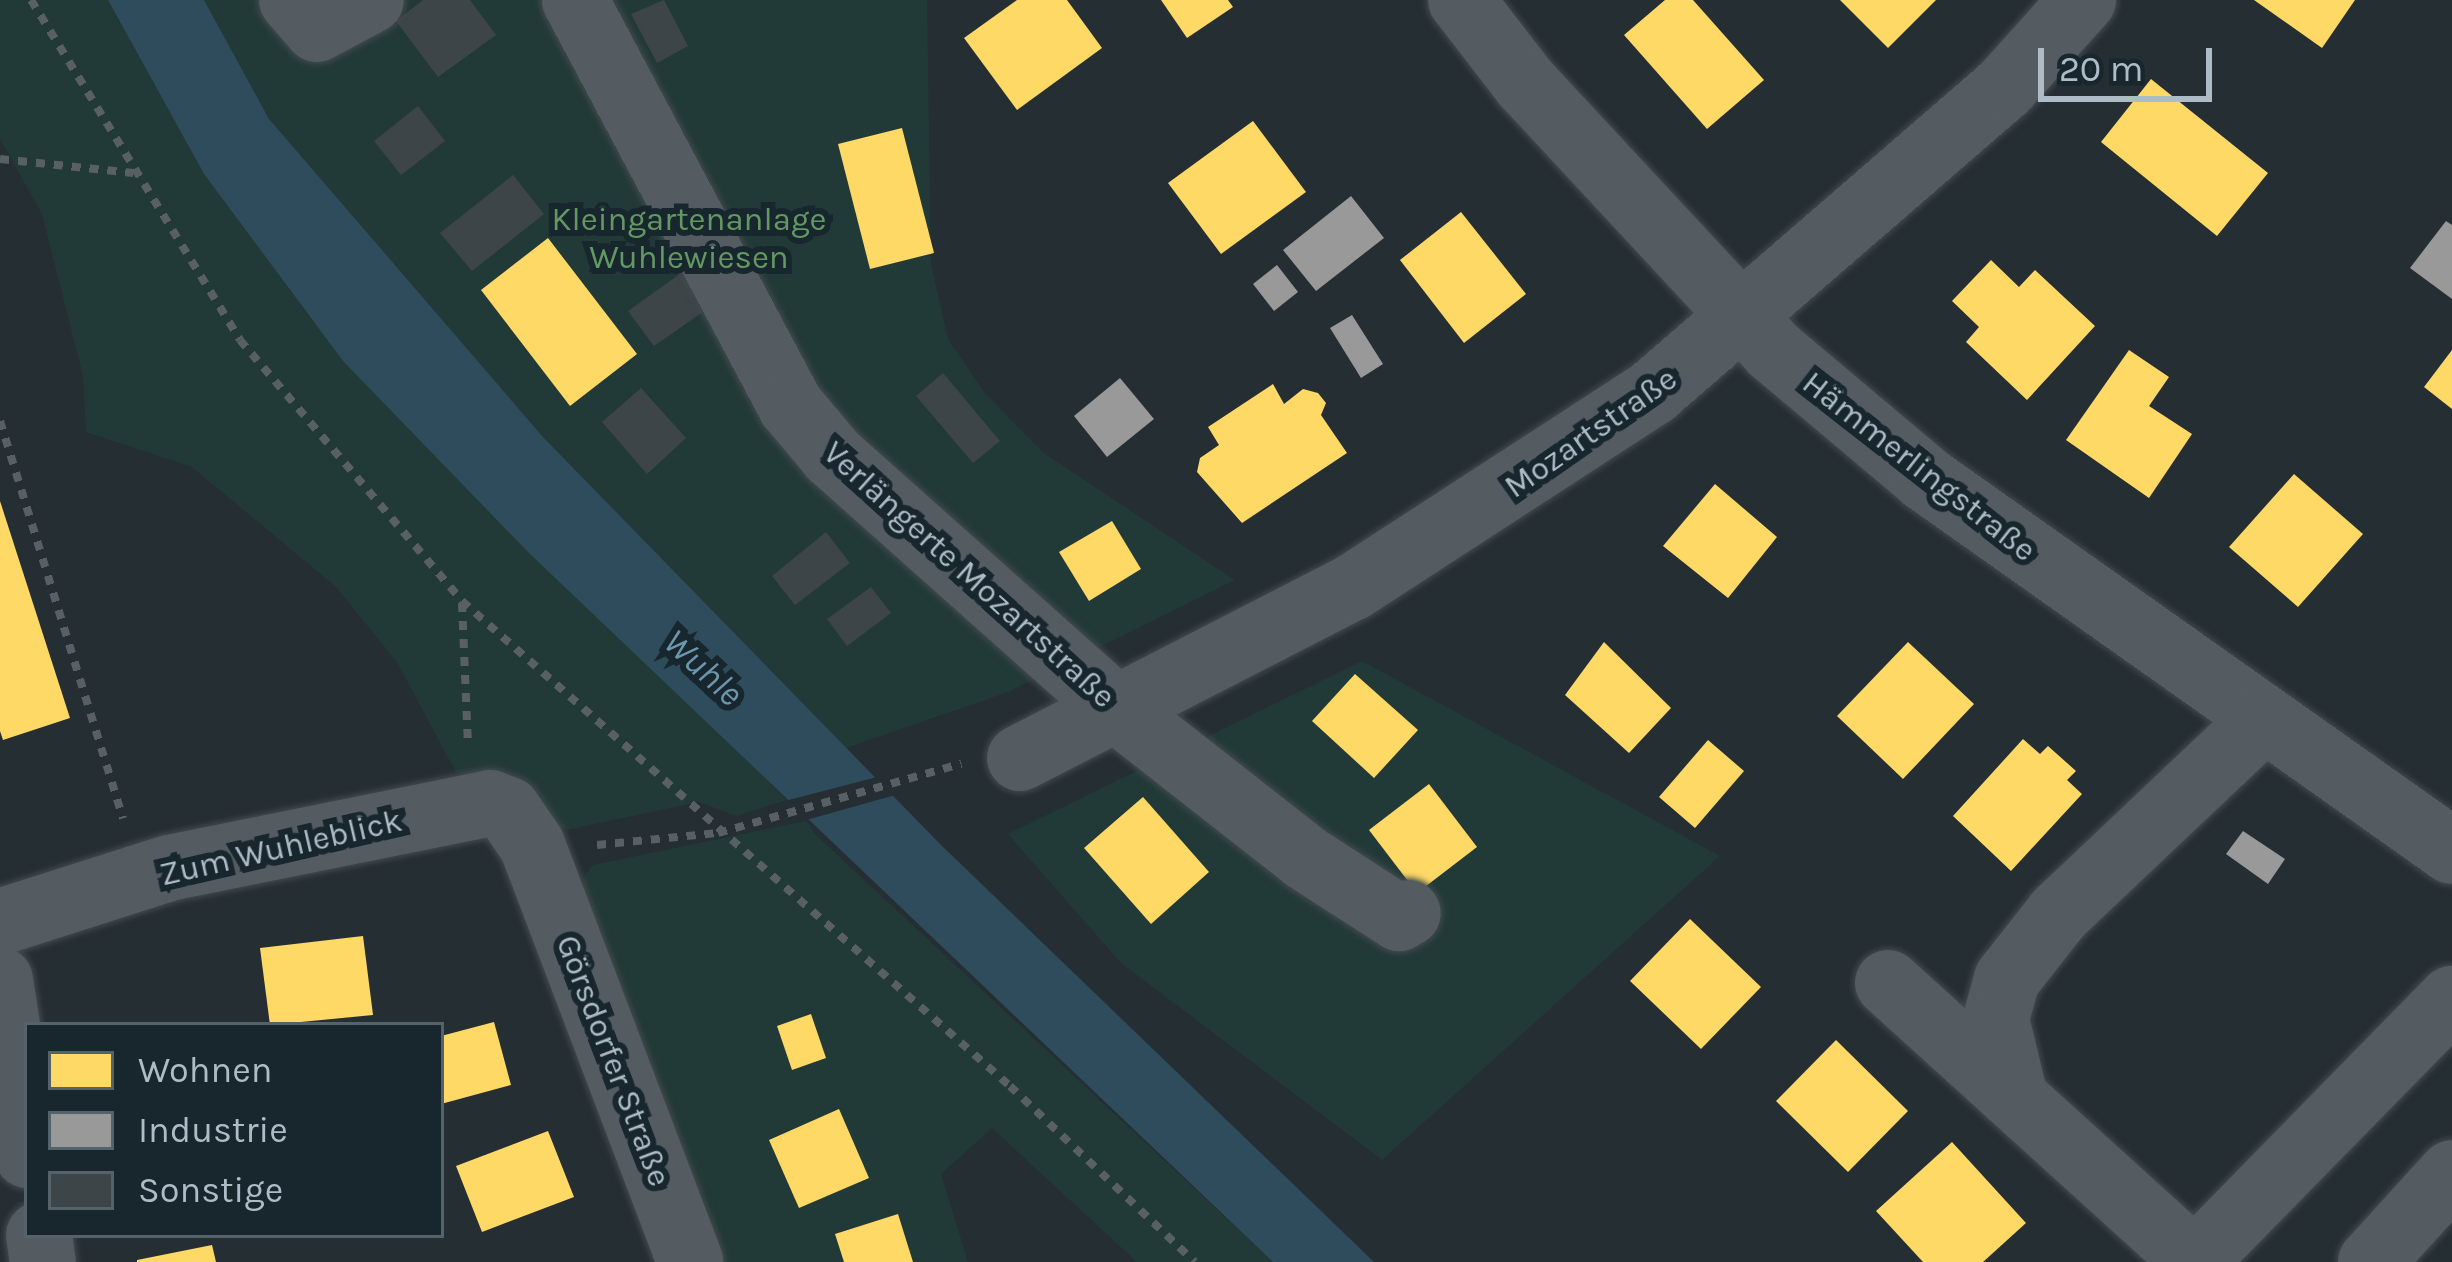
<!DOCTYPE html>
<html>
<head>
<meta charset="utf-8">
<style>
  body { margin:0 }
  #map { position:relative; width:2452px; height:1262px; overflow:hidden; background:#252e33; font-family:Karla,sans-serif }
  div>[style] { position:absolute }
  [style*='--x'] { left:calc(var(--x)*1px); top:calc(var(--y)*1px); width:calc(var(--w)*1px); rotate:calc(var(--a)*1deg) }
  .green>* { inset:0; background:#223a37 }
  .water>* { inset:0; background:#2e4c5c }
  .pier>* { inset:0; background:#252e33 }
  .homes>* { inset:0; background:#ffd966 }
  .industry>* { inset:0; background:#999 }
  .building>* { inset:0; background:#3d4549 }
  .path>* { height:8px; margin-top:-4px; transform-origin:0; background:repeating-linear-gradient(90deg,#586064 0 9px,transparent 0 18px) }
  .roads { filter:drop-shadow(0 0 3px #424a4e) drop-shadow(0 0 3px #424a4e) }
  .minor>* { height:66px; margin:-33px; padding:0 33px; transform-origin:33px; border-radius:33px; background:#545c62 }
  span { translate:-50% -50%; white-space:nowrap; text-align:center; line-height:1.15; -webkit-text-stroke:12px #18262e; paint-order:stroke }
  .park-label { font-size:33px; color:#639863 }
  .street-label { font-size:33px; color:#adbcc6 }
  .water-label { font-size:36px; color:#6b96ac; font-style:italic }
  .legend { position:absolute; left:24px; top:1022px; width:420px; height:216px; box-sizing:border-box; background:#18262e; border:3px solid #54626b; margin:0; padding:15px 21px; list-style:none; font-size:36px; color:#adbcc6 }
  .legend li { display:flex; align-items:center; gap:24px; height:60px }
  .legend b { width:60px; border:3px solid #54626b }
  .scale { position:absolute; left:2038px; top:48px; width:174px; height:54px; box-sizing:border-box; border:6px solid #adbcc6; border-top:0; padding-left:15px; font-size:36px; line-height:42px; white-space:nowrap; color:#adbcc6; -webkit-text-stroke:9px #18262e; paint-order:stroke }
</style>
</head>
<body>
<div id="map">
  <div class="green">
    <div style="clip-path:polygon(0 0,108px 0,204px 174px,343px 361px,787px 800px,736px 816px,699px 802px,566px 830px,466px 791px,397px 662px,335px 586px,192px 467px,86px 432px,83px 376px,42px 214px,0 139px)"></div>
    <div style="clip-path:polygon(204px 0,927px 0,931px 264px,948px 339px,984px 392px,1044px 453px,1235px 580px,1008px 692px,846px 748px,543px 437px,404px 279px,269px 119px)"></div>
    <div style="clip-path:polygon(1362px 661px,1720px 856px,1382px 1160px,1121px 963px,1008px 834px)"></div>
    <div style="clip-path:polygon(806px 821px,815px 834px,1273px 1262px,1137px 1262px,992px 1128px,941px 1174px,968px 1262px,719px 1262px,580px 882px,593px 865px)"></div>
  </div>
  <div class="water">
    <div style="clip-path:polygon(108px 0,204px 0,269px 119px,543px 437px,940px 844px,1374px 1262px,1273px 1262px,528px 552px,343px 361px,204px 174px)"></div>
  </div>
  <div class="pier">
    <div style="clip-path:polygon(881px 776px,899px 794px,799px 822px,781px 802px)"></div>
  </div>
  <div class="homes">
    <div style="clip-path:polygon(1017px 0,1067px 0,1102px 48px,1017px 110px,964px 38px)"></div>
    <div style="clip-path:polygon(1161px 0,1228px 0,1233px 7px,1187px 38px)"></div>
    <div style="clip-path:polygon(1665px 0,1693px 0,1764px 80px,1707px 129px,1624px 35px)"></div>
    <div style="clip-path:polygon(1840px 0,1936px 0,1888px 48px)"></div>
    <div style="clip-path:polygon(2254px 0,2355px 0,2322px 48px)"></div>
    <div style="clip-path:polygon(2151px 79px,2268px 173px,2217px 236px,2101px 142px)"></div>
    <div style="clip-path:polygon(1253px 121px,1306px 192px,1221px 254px,1168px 183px)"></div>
    <div style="clip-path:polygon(902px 128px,934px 253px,870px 269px,838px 144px)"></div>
    <div style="clip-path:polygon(1461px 212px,1526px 294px,1464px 343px,1400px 260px)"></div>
    <div style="clip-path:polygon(548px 238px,637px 354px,570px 406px,481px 290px)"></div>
    <div style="clip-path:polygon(1991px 260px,2019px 287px,2035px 270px,2095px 326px,2027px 400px,1966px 342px,1979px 327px,1952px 301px)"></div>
    <div style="clip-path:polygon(2129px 350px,2169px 377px,2149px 406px,2192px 434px,2149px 498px,2066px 440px)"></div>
    <div style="clip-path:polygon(2452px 350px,2452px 409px,2424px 387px)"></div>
    <div style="clip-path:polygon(1273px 384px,1284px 404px,1303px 389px,1318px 393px,1326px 403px,1321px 415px,1347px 453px,1242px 523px,1197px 472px,1200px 458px,1219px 445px,1208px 427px)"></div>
    <div style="clip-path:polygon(2294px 474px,2363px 534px,2298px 607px,2229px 547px)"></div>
    <div style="clip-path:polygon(1715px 484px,1777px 537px,1728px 598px,1663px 546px)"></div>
    <div style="clip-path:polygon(0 501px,70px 718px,3px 740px,0 731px)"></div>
    <div style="clip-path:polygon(1112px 521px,1141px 569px,1089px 601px,1059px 552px)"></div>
    <div style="clip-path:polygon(1604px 642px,1671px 708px,1629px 753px,1565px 695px)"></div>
    <div style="clip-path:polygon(1908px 642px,1974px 704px,1903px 779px,1837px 716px)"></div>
    <div style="clip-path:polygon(1355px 674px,1418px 730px,1374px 778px,1312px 721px)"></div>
    <div style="clip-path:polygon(2023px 739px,2040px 754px,2048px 746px,2076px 771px,2067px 780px,2082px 794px,2011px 871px,1953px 816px)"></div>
    <div style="clip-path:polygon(1708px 740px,1744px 771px,1695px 828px,1659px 797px)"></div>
    <div style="clip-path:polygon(1429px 784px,1477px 847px,1417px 893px,1369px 830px)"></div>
    <div style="clip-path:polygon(1143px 797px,1209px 872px,1151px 924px,1084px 848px)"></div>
    <div style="clip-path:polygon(1690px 919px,1761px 987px,1701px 1049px,1630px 981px)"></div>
    <div style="clip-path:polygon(363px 936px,373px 1015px,270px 1025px,260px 948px)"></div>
    <div style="clip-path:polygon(811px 1014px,826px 1058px,792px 1070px,777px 1026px)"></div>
    <div style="clip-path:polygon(494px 1022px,511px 1085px,441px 1104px,441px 1036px)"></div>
    <div style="clip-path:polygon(1836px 1040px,1908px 1111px,1848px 1172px,1776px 1101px)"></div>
    <div style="clip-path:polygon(839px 1109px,869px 1178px,799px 1208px,769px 1140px)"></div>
    <div style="clip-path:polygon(548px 1131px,574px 1197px,482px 1232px,456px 1166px)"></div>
    <div style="clip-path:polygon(1952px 1142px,2026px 1223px,1983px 1262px,1923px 1262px,1876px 1211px)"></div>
    <div style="clip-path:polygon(898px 1214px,913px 1262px,844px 1262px,835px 1234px)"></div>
    <div style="clip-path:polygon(212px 1245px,216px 1262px,137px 1262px,137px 1260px)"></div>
  </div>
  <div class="industry">
    <div style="clip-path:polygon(1351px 196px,1384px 238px,1316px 291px,1283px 250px)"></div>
    <div style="clip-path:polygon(2446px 221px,2452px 225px,2452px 299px,2410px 268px)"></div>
    <div style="clip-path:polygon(1277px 265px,1298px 292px,1274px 311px,1253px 284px)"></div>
    <div style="clip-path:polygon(1352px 315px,1383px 364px,1361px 378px,1330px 328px)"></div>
    <div style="clip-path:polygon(1120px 378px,1154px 419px,1107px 457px,1074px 416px)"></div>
    <div style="clip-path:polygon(2243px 831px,2285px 859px,2268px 884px,2226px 854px)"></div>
  </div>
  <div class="building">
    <div style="clip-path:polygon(423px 0,470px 0,496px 35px,438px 77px,396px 21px)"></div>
    <div style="clip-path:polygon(664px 0,688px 46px,657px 63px,631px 14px)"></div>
    <div style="clip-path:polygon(418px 106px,445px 141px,401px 175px,374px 141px)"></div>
    <div style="clip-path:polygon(513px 175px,544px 214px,472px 271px,440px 233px)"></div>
    <div style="clip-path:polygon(684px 271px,710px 307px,654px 346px,628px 311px)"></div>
    <div style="clip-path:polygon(943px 373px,1000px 441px,973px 463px,916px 396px)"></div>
    <div style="clip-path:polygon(641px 388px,686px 438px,647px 474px,602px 422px)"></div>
    <div style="clip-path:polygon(826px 532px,850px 563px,795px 605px,772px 576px)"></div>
    <div style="clip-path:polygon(871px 587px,891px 613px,847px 646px,827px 619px)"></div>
  </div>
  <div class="path">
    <div style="--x:31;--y:0;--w:399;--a:58.4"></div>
    <div style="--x:240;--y:340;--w:343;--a:49.6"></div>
    <div style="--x:462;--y:601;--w:732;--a:41.51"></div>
    <div style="--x:1010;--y:1086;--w:255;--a:43.6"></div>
    <div style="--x:0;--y:159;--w:134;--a:6"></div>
    <div style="--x:0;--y:421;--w:416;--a:72.8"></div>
    <div style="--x:462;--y:603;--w:141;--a:87.6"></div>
    <div style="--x:597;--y:845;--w:122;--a:-5.7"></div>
    <div style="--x:718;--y:833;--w:253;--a:-15.9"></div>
  </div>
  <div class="roads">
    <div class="minor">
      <div style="--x:292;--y:0;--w:38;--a:49"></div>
      <div style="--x:317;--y:29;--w:61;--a:-28.2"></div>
      <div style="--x:575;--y:0;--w:460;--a:62"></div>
      <div style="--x:791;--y:406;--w:65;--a:50"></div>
      <div style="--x:833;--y:456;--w:385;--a:41.7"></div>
      <div style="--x:1120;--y:712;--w:236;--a:38.1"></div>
      <div style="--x:1306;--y:858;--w:111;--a:32.8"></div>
      <div style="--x:1399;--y:918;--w:10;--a:-29"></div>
      <div style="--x:1461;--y:0;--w:106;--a:52.3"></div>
      <div style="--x:1526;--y:84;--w:363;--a:47.1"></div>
      <div style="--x:1773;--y:350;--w:200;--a:40.1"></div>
      <div style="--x:1926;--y:479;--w:644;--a:35.27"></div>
      <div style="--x:1020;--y:758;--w:374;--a:-27.2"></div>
      <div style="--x:1353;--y:587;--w:358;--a:-33"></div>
      <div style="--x:1653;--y:392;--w:466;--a:-40.9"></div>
      <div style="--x:2005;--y:87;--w:117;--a:-48.1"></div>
      <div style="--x:0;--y:922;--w:177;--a:-17.7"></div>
      <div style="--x:169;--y:868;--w:328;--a:-11.4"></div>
      <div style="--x:490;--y:803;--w:19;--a:21"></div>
      <div style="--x:508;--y:810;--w:42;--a:55.6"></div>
      <div style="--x:532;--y:845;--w:446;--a:69.2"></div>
      <div style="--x:0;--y:980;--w:177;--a:81.2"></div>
      <div style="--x:1888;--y:983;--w:414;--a:42.2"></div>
      <div style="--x:2195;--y:1261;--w:367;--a:-45.6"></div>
      <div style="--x:2015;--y:1098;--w:81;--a:-103.5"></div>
      <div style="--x:1996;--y:1019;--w:41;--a:-74.6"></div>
      <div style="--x:2007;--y:979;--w:84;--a:-51.8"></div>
      <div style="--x:2059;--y:913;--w:278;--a:-43.4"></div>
      <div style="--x:39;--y:1235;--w:27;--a:82"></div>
      <div style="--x:2371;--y:1262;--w:120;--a:-47.7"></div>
    </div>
  </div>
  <div class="park-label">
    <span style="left:689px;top:239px">Kleingartenanlage<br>Wuhlewiesen</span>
  </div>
  <div class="street-label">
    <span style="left:1591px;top:433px;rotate:-35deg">Mozartstraße</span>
    <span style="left:1919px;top:467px;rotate:38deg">Hämmerlingstraße</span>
    <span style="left:969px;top:575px;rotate:42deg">Verlängerte Mozartstraße</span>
    <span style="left:281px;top:848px;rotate:-13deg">Zum Wuhleblick</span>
    <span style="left:613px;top:1061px;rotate:69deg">Görsdorfer Straße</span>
  </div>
  <div class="water-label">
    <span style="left:703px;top:668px;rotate:43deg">Wuhle</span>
  </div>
  <ul class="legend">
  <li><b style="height:33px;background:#ffd966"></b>Wohnen</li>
  <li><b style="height:33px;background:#999"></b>Industrie</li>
  <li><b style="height:33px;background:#3d4549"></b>Sonstige</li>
  </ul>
  <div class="scale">20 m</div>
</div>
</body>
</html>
